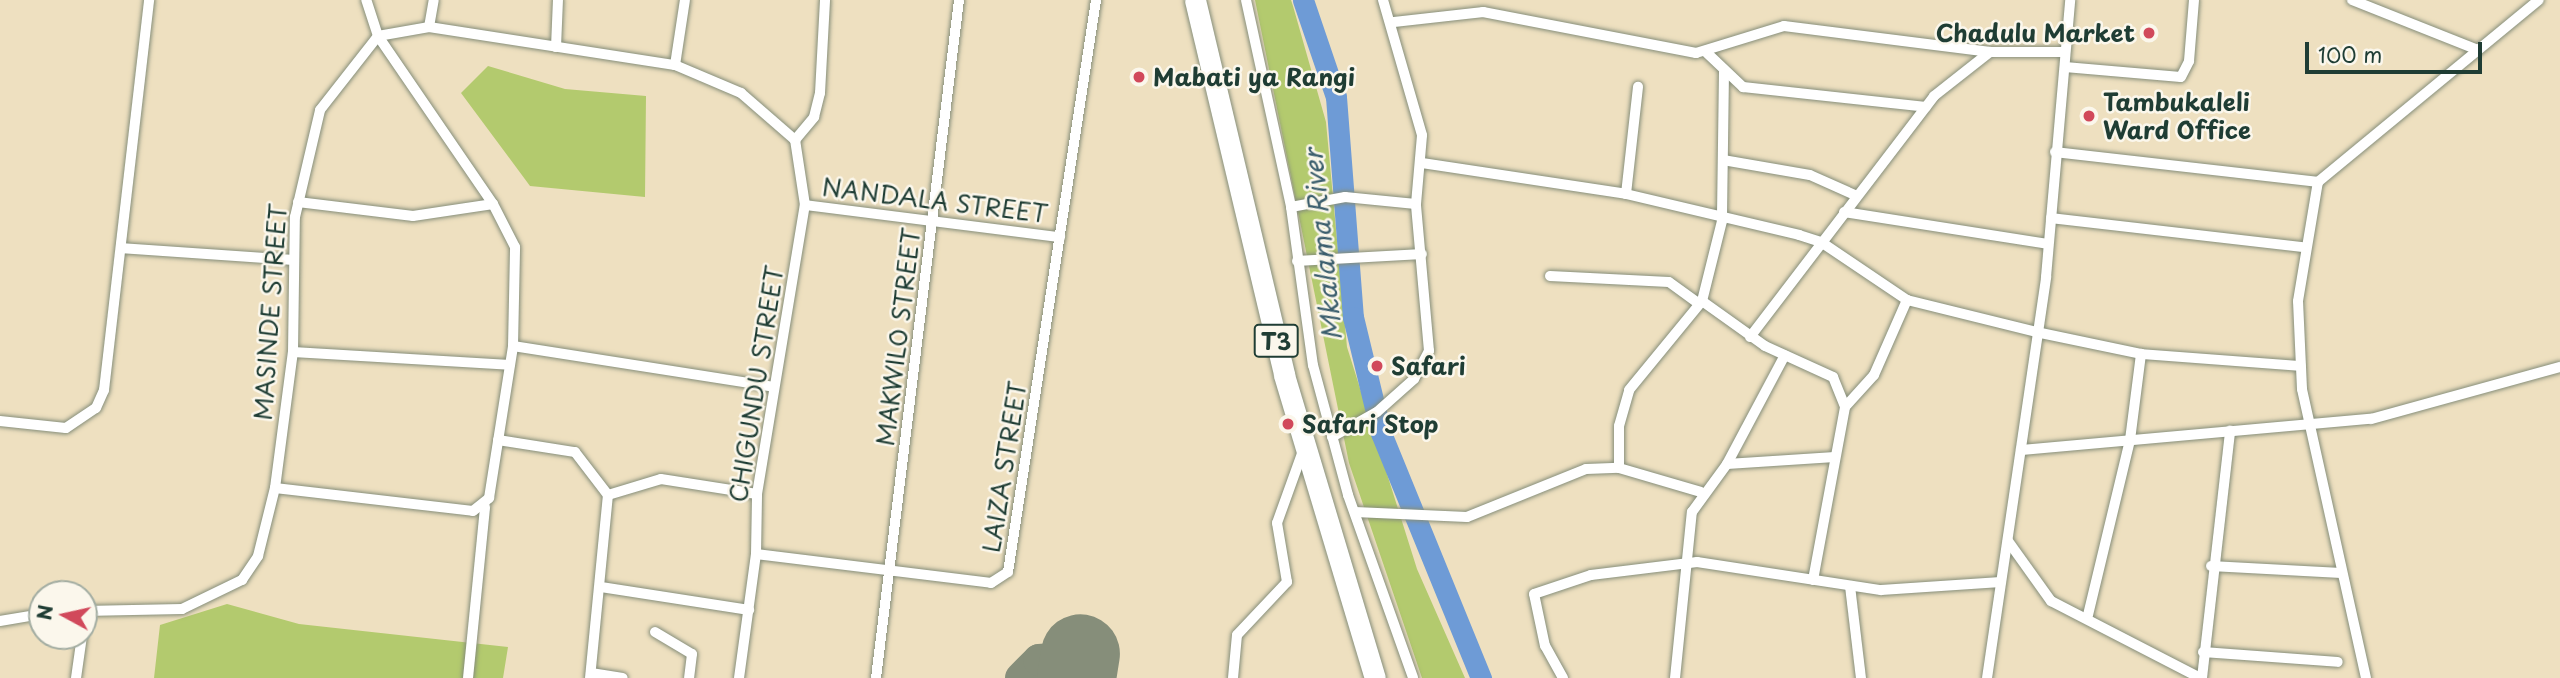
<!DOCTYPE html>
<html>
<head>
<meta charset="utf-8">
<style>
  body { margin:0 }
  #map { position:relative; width:2560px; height:678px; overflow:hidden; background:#eee0c0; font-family:"Playpen Sans",sans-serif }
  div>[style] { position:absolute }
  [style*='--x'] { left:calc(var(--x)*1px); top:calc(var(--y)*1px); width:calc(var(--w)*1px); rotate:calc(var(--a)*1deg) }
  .green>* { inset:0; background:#b3ca6e }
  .river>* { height:21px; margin:-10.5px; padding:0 10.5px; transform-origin:10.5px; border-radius:10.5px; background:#6e9bd6 }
  .taxiway>* { height:32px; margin:-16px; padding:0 16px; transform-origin:16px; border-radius:16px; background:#868e7a }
  .runway>* { height:79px; margin:-39.5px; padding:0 39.5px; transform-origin:39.5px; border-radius:39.5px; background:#868e7a }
  .roads { filter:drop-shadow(0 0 2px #868e7a) drop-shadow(0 0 2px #868e7a) }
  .street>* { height:10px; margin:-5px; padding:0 5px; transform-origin:5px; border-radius:5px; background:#fff }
  .highway>* { height:21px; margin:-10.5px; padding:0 10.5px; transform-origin:10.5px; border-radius:10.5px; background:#fff }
  .dots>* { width:19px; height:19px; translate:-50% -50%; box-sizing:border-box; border:4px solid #fbf7ec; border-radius:50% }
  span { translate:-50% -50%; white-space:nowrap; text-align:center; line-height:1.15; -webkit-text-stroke:5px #fbf7ec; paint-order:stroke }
  .shield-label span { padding:2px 5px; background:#fbf7ec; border:2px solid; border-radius:5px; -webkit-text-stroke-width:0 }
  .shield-label { font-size:23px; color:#1f3d34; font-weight:700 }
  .poi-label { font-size:24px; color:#1f3d34; font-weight:700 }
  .right { translate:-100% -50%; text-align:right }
  .left { translate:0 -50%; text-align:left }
  .street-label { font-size:24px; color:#1f3d34 }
  .water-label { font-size:26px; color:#3b5e6d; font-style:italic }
  .north { position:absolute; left:28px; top:580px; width:70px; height:70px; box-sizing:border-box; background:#fbf7ec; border:2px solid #a3ada2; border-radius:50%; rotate:278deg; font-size:19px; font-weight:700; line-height:28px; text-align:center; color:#1f3d34 }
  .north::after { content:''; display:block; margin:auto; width:24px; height:32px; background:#d1495b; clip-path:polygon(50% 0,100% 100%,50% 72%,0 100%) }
  .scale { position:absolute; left:2305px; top:42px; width:177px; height:32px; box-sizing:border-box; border:4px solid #1f3d34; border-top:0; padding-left:9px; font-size:21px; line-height:24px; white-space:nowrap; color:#1f3d34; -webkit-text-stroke:5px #fbf7ec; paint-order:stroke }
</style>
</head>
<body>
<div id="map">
  <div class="green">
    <div style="clip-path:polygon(1255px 0,1291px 0,1293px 6px,1326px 122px,1347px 347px,1417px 569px,1465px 678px,1422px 678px,1349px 463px)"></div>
    <div style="clip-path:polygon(488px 66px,565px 89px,646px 96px,645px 197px,530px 186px,461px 93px)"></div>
    <div style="clip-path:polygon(227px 604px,299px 624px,508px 647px,503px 678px,154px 678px,160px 625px)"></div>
  </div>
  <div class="river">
    <div style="--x:1303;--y:0;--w:102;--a:71.2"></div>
    <div style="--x:1336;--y:97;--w:221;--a:85.6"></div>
    <div style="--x:1353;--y:317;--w:119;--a:76.4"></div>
    <div style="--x:1381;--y:433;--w:265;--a:67.8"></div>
  </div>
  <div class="taxiway">
    <div style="--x:1021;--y:678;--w:25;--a:-45"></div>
    <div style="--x:1039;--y:660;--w:40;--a:-4.3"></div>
  </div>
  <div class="runway">
    <div style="--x:1076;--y:678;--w:25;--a:-81"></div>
  </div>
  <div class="roads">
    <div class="street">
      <div style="--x:1246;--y:0;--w:212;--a:77.7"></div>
      <div style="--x:1291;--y:207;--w:160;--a:82.1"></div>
      <div style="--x:1313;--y:365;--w:135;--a:74.9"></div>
      <div style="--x:1348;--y:495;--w:194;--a:70.4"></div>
      <div style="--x:2352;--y:0;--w:133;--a:21.6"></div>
      <div style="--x:1394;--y:22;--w:90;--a:-6.4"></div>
      <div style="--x:1483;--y:12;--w:217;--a:10.9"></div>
      <div style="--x:1696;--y:53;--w:92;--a:-17.1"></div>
      <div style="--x:1784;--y:26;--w:208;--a:7.2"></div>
      <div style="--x:1990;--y:52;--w:74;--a:0"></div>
      <div style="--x:429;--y:27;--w:27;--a:-80"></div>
      <div style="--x:556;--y:47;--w:47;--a:-87.6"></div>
      <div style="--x:1707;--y:53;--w:50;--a:43.4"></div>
      <div style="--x:1743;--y:87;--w:184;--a:6.2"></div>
      <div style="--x:675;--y:65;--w:66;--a:-81.3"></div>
      <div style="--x:2065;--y:67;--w:116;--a:4.9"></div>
      <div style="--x:2181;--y:77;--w:18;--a:-63"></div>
      <div style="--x:2189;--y:61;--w:61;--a:-85.3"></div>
      <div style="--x:1724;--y:72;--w:149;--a:90.8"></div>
      <div style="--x:1722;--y:221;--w:82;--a:104"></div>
      <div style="--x:1702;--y:301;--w:77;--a:35.5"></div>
      <div style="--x:1765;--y:346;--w:75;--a:24.5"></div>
      <div style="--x:1833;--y:377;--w:32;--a:68"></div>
      <div style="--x:795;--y:140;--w:30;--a:-50"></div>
      <div style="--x:814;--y:117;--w:25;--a:-76"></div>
      <div style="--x:820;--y:93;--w:93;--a:-86.9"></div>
      <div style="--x:2055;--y:152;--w:265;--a:6.5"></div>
      <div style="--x:1723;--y:160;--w:88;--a:9.8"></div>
      <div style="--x:1810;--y:175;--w:51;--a:24.1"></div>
      <div style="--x:1422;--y:163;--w:206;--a:8.6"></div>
      <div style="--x:1626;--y:194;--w:178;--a:13.3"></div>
      <div style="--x:1799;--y:235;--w:23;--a:18"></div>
      <div style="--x:1821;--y:242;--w:104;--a:34"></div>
      <div style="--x:1907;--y:300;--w:133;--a:13.9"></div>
      <div style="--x:2036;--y:332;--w:107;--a:11.8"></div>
      <div style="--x:2141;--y:354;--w:160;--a:4.3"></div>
      <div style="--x:1626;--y:194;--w:108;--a:-83.6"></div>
      <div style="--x:298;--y:202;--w:116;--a:6.9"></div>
      <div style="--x:413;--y:216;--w:81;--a:-8.5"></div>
      <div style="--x:805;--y:205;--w:257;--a:7.2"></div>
      <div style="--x:1291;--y:207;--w:55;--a:-10.5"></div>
      <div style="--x:1345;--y:197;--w:71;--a:5.6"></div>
      <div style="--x:1844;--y:212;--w:206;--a:8.9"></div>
      <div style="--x:2051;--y:218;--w:253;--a:6.6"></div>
      <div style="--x:121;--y:248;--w:172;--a:4"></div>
      <div style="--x:1297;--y:261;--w:125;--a:-3.2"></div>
      <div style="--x:1550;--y:276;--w:119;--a:2.9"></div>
      <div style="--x:1669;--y:282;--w:36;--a:36"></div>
      <div style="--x:1750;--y:337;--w:303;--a:-52.6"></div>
      <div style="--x:1934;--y:96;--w:71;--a:-38.2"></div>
      <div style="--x:513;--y:346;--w:264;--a:8.9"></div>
      <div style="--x:293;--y:352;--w:217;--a:3.4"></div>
      <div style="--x:0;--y:421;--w:66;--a:6.1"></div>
      <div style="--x:66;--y:428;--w:36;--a:-34"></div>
      <div style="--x:96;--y:408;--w:20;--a:-66"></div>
      <div style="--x:104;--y:390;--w:393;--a:-83.4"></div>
      <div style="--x:1332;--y:437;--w:51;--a:-29.1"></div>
      <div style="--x:1377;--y:412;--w:50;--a:-41.7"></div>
      <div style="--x:1414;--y:379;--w:32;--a:-62"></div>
      <div style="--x:1429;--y:351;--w:148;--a:-95.1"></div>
      <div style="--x:1416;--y:204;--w:69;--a:-85"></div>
      <div style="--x:1422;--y:135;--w:141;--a:-106.1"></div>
      <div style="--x:498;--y:440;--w:78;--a:8.9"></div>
      <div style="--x:575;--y:452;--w:54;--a:52.5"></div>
      <div style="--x:2021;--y:450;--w:351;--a:-5.1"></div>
      <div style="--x:2371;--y:419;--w:196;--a:-15.4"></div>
      <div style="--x:1727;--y:464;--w:108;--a:-3.7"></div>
      <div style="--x:1619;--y:468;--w:42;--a:-90"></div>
      <div style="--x:1619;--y:426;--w:37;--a:-74"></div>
      <div style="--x:1629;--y:390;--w:115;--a:-50.6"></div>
      <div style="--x:275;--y:488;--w:199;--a:6.6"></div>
      <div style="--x:473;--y:511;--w:21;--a:-39"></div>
      <div style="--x:489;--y:498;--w:154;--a:-81"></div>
      <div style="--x:513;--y:346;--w:99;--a:-88.8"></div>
      <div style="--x:515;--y:247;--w:48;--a:-117.1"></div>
      <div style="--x:493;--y:204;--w:204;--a:-124.4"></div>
      <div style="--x:378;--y:36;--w:52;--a:-10"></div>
      <div style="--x:429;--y:27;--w:249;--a:8.8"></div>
      <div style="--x:675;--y:65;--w:72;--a:23"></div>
      <div style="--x:741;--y:93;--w:72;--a:41"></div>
      <div style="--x:608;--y:495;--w:55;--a:-16.8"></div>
      <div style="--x:661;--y:479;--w:97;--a:8.9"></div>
      <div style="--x:1355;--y:512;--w:112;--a:2.6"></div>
      <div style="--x:1467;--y:517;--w:128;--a:-22"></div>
      <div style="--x:1586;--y:469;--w:33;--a:-2"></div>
      <div style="--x:1619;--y:468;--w:85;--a:16.3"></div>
      <div style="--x:2008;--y:541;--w:74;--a:54.4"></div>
      <div style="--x:2051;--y:601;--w:168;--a:27.3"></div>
      <div style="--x:756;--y:554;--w:237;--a:7"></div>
      <div style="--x:991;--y:583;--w:20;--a:-33"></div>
      <div style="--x:1008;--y:572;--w:579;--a:-81.25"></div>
      <div style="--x:2211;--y:566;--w:130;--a:3.1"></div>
      <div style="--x:1813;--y:580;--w:176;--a:-79.5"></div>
      <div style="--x:1845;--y:407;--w:43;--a:-47.8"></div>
      <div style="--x:1874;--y:375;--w:82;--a:-66.3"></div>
      <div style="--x:1850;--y:586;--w:93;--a:83.2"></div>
      <div style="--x:601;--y:587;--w:150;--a:8.8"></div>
      <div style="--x:84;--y:611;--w:98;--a:-1.2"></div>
      <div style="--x:182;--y:609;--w:67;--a:-25.8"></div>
      <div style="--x:242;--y:580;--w:29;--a:-56"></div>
      <div style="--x:258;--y:556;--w:70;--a:-76"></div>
      <div style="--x:275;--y:488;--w:137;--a:-82.5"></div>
      <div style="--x:293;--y:352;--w:135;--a:-89.2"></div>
      <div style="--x:295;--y:217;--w:110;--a:-76.8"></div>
      <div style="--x:320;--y:110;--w:94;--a:-51.9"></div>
      <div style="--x:378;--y:36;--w:38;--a:-108"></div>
      <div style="--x:2088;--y:615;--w:180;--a:-76.5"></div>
      <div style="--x:2130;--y:440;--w:87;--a:-82.7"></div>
      <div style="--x:0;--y:621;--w:43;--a:-9.5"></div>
      <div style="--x:655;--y:632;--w:43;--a:30.7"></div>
      <div style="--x:692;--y:654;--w:24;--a:97"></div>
      <div style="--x:2203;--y:652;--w:135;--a:4.2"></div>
      <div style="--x:591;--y:673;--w:32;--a:9"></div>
      <div style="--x:76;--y:678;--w:42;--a:-81.9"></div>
      <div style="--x:468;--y:678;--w:172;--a:-84.3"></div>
      <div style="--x:590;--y:678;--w:184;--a:-84.4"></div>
      <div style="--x:739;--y:678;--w:125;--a:-82.2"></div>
      <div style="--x:756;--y:554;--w:60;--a:-89"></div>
      <div style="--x:757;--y:494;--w:293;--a:-80.6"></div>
      <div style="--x:805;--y:205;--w:66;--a:-98.7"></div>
      <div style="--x:876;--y:678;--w:683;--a:-83.02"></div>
      <div style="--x:1233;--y:678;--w:43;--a:-84.7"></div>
      <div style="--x:1237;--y:635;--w:73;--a:-46.7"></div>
      <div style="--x:1287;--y:582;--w:60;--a:-99.6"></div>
      <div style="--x:1277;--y:523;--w:80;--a:-70.2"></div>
      <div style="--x:1563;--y:678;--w:37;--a:-119"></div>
      <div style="--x:1545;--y:646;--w:53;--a:-101.9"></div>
      <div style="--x:1534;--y:594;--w:60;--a:-18.4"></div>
      <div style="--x:1591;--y:575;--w:107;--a:-7"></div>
      <div style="--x:1697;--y:562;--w:186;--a:8.7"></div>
      <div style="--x:1881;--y:590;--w:120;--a:-3.8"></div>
      <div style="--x:1675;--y:678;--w:167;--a:-84.2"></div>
      <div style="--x:1692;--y:512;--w:59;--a:-53.9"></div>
      <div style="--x:1727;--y:464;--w:123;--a:-62"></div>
      <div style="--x:1987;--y:678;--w:405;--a:-81.6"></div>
      <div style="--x:2046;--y:277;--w:278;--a:-85"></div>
      <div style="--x:2202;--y:678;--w:249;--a:-83.5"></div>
      <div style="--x:2366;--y:678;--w:296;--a:-102.5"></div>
      <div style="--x:2302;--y:389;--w:88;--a:-92.6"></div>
      <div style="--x:2298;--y:301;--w:121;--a:-80.5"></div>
      <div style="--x:2318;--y:182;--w:286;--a:-39.5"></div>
    </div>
    <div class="highway">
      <div style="--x:1195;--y:0;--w:385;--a:76.6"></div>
      <div style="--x:1284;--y:375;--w:316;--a:73.3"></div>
    </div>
  </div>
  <div class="dots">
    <div style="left:2149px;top:33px;background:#d1495b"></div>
    <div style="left:1139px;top:77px;background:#d1495b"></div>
    <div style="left:2089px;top:116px;background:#d1495b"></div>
    <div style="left:1377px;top:366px;background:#d1495b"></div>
    <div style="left:1288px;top:424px;background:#d1495b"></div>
  </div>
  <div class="shield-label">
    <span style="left:1276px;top:341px">T3</span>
  </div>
  <div class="poi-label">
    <span class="right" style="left:2135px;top:33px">Chadulu Market</span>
    <span class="left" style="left:1153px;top:77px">Mabati ya Rangi</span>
    <span class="left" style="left:2103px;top:116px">Tambukaleli<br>Ward Office</span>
    <span class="left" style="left:1391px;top:366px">Safari</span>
    <span class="left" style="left:1302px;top:424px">Safari Stop</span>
  </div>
  <div class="street-label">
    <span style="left:935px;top:200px;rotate:7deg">NANDALA STREET</span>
    <span style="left:270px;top:312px;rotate:-86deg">MASINDE STREET</span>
    <span style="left:898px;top:337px;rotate:-83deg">MAKWILO STREET</span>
    <span style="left:756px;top:384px;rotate:-81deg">CHIGUNDU STREET</span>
    <span style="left:1004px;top:467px;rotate:-81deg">LAIZA STREET</span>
  </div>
  <div class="water-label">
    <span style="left:1322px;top:245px;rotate:-96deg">Mkalama River</span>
  </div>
  <div class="north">N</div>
  <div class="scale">100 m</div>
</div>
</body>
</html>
